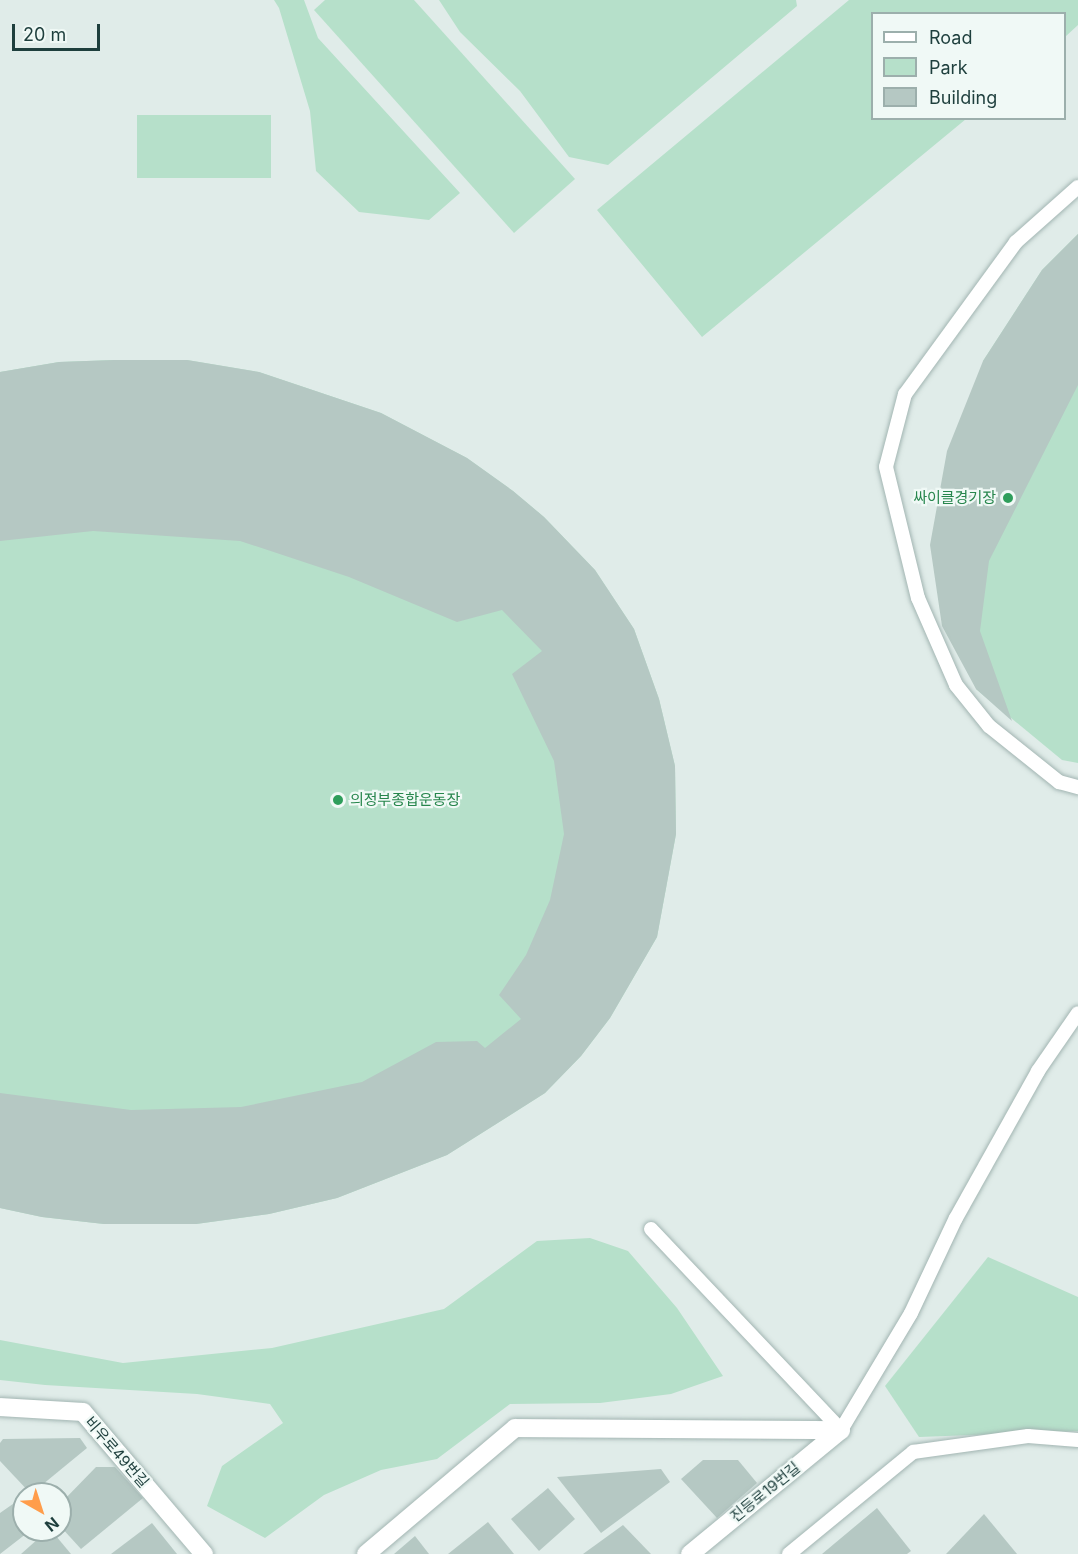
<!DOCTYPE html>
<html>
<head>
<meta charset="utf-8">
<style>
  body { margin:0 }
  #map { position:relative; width:1078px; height:1554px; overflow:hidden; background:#e0ece9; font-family:Inter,"Noto Sans KR",sans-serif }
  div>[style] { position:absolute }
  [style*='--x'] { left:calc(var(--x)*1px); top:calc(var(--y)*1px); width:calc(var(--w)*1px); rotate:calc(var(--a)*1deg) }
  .green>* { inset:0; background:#b6e0ca }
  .building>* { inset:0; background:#b5c8c3 }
  .roads { filter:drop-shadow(0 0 2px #a2b5b2) drop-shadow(0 0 2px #a2b5b2) }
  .service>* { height:14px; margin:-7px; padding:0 7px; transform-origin:7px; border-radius:7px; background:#fff }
  .minor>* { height:18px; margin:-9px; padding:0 9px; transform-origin:9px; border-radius:9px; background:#fff }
  .dots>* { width:16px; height:16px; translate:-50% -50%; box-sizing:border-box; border:3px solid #f0f9f6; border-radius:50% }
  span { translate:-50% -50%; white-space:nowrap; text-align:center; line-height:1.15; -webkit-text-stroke:4.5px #f0f9f6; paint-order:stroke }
  .leisure-label { font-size:15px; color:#27864d }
  .right { translate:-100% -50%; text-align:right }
  .left { translate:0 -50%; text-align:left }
  .street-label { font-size:15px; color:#1e3f3d }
  .legend { position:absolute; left:871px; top:12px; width:195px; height:108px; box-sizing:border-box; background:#f0f9f6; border:2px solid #9cafac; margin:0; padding:8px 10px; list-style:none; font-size:18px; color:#1e3f3d }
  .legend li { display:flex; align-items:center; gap:12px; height:30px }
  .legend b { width:30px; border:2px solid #9cafac }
  .north { position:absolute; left:12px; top:1482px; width:60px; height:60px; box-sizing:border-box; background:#f0f9f6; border:2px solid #9cafac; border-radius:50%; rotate:141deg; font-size:16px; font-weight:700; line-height:24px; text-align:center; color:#1e3f3d }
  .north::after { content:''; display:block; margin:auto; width:21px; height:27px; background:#ff9d4b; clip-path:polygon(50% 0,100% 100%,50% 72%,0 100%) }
  .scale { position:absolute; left:12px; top:24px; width:88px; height:27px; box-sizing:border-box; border:3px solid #1e3f3d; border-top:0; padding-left:8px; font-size:18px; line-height:21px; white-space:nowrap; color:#1e3f3d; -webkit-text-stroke:4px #f0f9f6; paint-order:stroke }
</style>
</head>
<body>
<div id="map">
  <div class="green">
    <div style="clip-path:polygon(274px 0,304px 0,318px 38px,460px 193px,429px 220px,359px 212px,316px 171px,310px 111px,279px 8px)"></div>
    <div style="clip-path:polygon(325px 0,414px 0,575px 179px,514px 233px,314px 10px)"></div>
    <div style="clip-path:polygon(439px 0,796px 0,797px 6px,608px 165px,569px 157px,520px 91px,460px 32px)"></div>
    <div style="clip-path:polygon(849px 0,1078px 0,1078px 25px,1065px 37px,1064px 14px,872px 14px,872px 118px,966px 119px,702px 337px,597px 210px)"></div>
    <div style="clip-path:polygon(137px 115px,271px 115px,271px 178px,137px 178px)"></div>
    <div style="clip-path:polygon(1078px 234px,1078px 763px,1062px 760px,976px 689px,983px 361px,1042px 270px)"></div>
    <div style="clip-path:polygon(114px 360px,187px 360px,259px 372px,381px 413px,467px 458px,513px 491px,544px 517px,595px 570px,634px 629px,659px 699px,675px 766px,676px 834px,657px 937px,610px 1018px,581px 1056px,545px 1093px,447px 1155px,337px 1198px,269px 1214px,196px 1224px,104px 1224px,42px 1217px,0 1208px,0 372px,59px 362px)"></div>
    <div style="clip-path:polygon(590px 1238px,628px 1251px,677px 1308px,723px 1376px,671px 1394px,600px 1403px,510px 1404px,437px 1459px,381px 1470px,324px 1495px,265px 1538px,207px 1506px,222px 1466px,283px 1423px,270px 1404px,197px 1394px,45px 1385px,0 1380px,0 1340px,123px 1363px,272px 1348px,444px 1309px,537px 1241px)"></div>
    <div style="clip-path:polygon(988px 1257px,1078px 1297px,1078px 1431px,919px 1437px,885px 1386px)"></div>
  </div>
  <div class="building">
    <div style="clip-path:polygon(1078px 234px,1078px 385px,989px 561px,980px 631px,1012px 721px,976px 689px,942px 626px,930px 545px,947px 451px,983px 361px,1042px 270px)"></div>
    <div style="clip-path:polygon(114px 360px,187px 360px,259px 372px,381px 413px,467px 458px,513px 491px,544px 517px,595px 570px,634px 629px,659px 699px,675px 766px,676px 834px,657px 937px,610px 1018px,581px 1056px,545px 1093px,447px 1155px,337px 1198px,269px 1214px,196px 1224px,104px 1224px,42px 1217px,0 1208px,0 1093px,131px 1110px,241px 1107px,362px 1082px,436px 1042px,477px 1041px,485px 1048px,521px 1019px,499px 995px,526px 955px,550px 900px,564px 834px,554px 761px,512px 674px,542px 651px,502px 610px,457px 622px,349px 577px,240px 541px,93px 531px,0 541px,0 372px,59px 362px)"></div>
    <div style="clip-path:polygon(80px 1438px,87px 1448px,31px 1494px,0 1461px,0 1443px,3px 1439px)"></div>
    <div style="clip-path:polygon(703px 1460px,738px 1460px,757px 1483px,717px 1518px,681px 1479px)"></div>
    <div style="clip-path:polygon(96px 1467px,115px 1467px,143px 1498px,81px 1549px,60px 1526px,60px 1504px)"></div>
    <div style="clip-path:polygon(661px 1469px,670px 1482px,601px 1533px,557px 1477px)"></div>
    <div style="clip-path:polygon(548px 1488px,575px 1519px,539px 1551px,511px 1519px)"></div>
    <div style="clip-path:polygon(20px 1499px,24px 1504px,24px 1530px,31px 1530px,0 1554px,0 1513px)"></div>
    <div style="clip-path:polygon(877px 1508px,911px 1551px,907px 1554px,822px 1554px)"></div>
    <div style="clip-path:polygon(984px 1514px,1017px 1554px,946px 1554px)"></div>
    <div style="clip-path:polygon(488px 1522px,514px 1554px,448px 1554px)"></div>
    <div style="clip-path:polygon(152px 1523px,177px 1554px,111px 1554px)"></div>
    <div style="clip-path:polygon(623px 1525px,651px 1554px,583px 1554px)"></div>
    <div style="clip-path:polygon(48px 1530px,51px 1530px,71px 1554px,21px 1554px)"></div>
    <div style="clip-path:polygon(415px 1536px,429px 1554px,394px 1554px)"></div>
  </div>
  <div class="roads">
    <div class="service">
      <div style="--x:1078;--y:187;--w:83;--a:138.4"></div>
      <div style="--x:1016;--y:242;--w:188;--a:126.1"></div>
      <div style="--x:905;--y:394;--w:75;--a:104.6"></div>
      <div style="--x:886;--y:467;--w:135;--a:76.3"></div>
      <div style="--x:918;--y:598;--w:95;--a:66.4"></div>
      <div style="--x:956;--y:685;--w:53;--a:51.2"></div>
      <div style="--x:989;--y:726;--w:90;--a:38.7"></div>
      <div style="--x:1059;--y:782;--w:20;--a:15"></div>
      <div style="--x:651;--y:1229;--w:277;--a:46.6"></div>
      <div style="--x:841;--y:1430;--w:136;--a:-59.1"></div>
      <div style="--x:911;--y:1313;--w:105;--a:-64.7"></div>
      <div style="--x:956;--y:1218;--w:168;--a:-60.8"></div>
      <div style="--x:1038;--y:1071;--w:70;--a:-55.4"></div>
      <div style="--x:789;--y:1554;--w:161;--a:-39.4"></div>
      <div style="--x:913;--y:1452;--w:116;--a:-7.9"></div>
      <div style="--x:1028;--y:1436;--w:50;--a:4.6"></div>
    </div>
    <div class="minor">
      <div style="--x:0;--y:1407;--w:83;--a:3.4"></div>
      <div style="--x:83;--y:1412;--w:187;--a:49.6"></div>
      <div style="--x:366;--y:1554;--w:195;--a:-40.2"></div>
      <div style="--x:515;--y:1428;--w:326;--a:0.4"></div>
      <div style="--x:690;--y:1554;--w:195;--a:-39.4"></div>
    </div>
  </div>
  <div class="dots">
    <div style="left:1008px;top:498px;background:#2e9e5b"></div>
    <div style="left:338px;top:800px;background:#2e9e5b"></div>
  </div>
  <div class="leisure-label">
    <span class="right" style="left:996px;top:498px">싸이클경기장</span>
    <span class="left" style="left:350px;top:800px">의정부종합운동장</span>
  </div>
  <div class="street-label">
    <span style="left:117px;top:1452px;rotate:49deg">비우로49번길</span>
    <span style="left:765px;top:1492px;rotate:-39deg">진등로19번길</span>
  </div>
  <ul class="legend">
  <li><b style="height:8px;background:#fff"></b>Road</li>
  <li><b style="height:16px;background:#b6e0ca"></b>Park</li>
  <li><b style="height:16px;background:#b5c8c3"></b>Building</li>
  </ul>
  <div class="north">N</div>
  <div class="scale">20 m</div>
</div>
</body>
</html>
